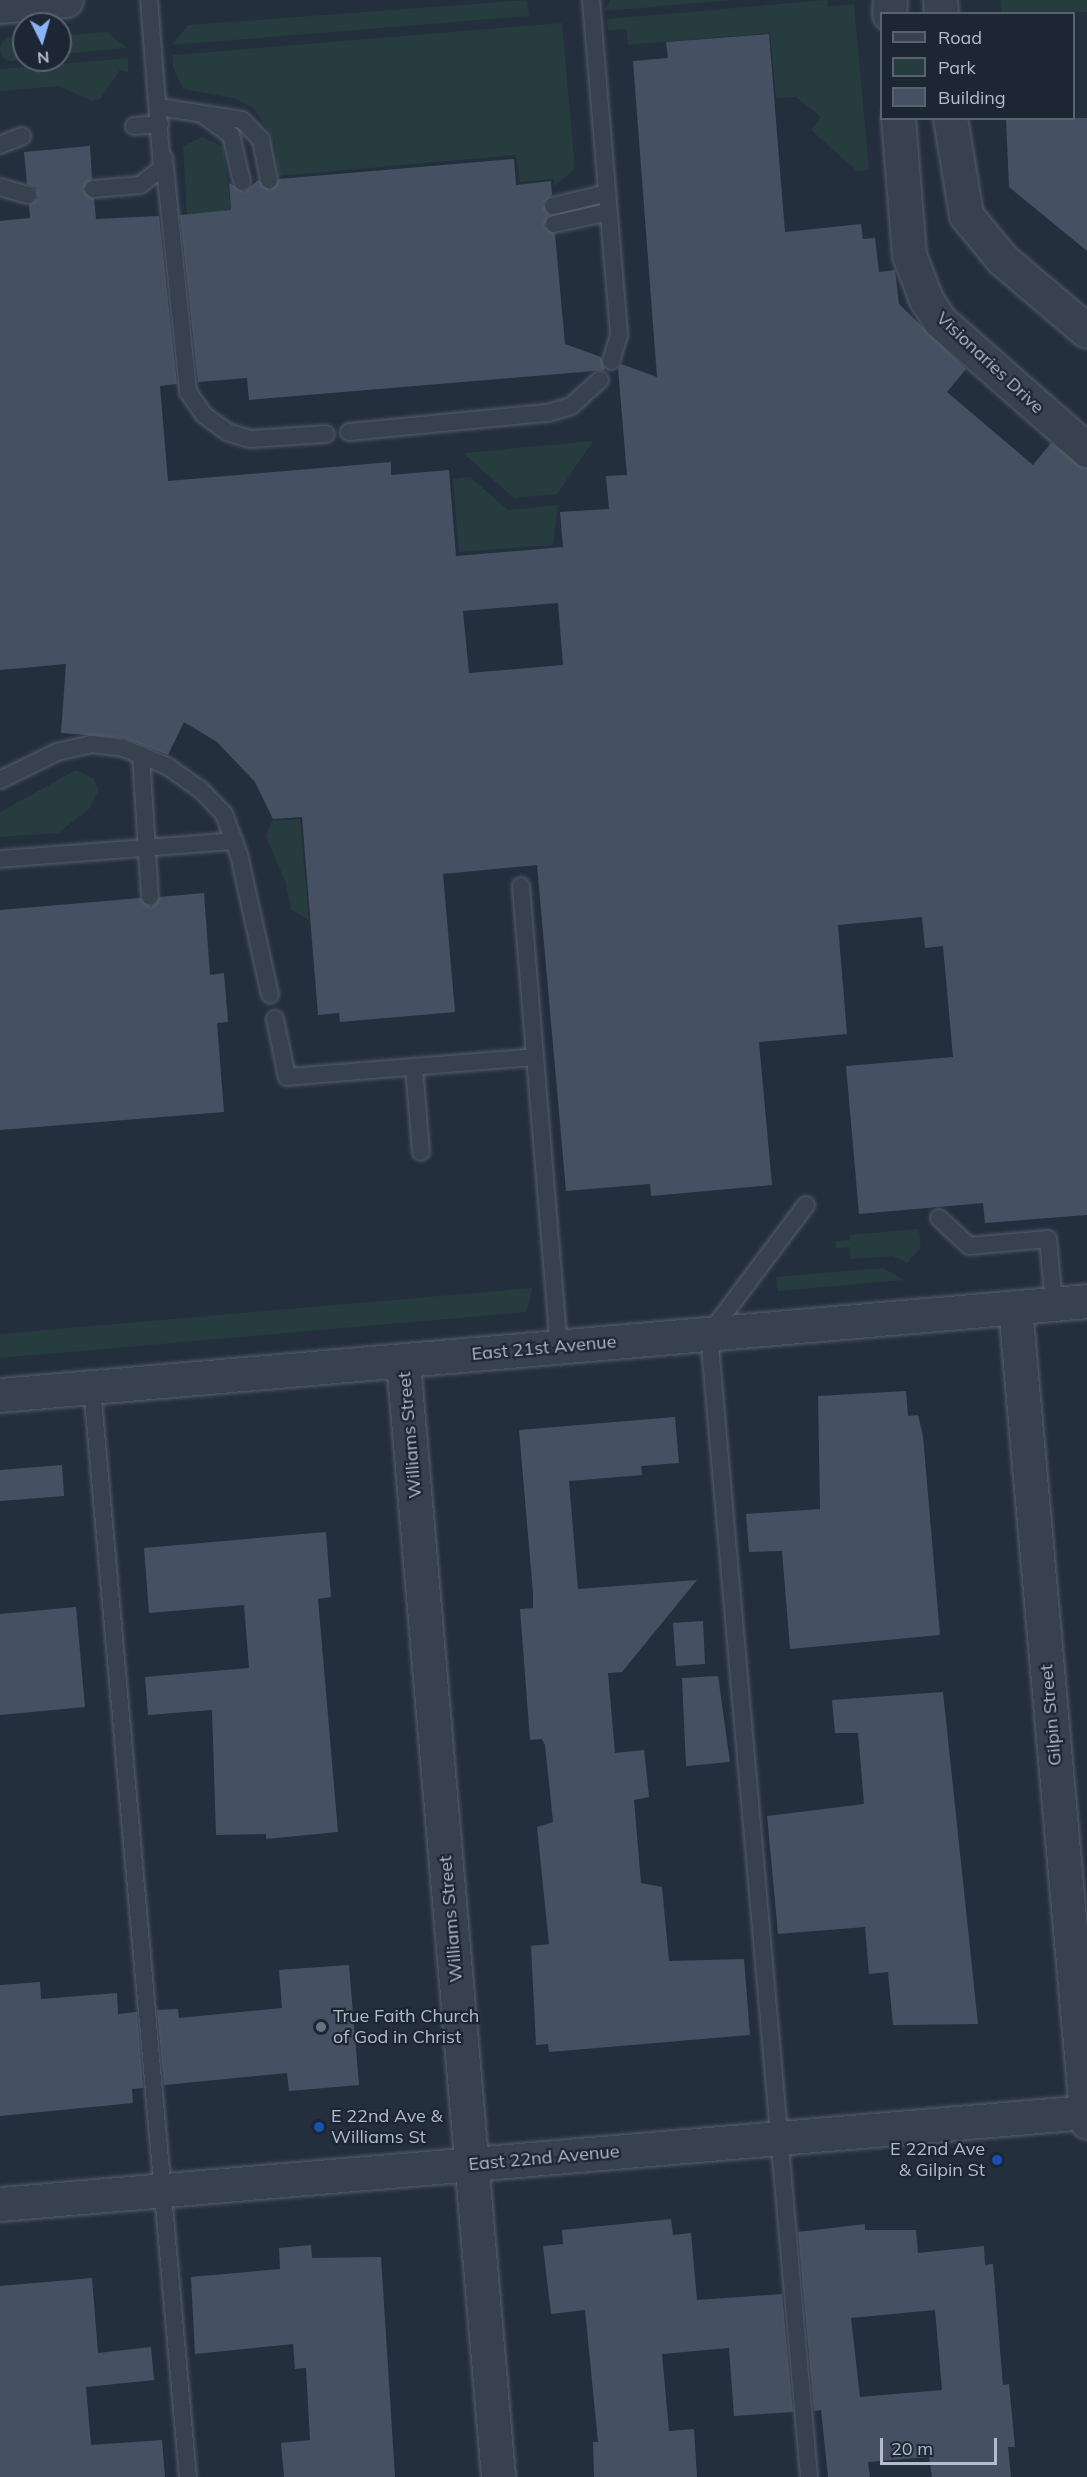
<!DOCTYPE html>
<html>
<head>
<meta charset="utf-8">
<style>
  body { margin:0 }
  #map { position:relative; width:1087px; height:2477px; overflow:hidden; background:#242f3e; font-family:Mulish,sans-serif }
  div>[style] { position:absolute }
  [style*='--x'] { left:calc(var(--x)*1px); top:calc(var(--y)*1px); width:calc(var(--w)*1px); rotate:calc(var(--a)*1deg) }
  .green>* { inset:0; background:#263c3f }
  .round { border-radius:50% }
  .building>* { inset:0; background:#455162 }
  .roads { filter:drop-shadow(0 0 2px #565f6c) drop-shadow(0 0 2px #565f6c) }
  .service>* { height:16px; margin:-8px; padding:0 8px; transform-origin:8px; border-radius:8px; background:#38414e }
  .minor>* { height:33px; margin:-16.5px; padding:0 16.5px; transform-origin:16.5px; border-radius:16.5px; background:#38414e }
  .tertiary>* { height:33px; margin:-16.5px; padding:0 16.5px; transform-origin:16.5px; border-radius:16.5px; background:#38414e }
  .dots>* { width:16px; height:16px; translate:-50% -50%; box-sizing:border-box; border:3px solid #1d2633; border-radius:50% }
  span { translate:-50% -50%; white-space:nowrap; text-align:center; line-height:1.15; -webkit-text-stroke:4.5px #1d2633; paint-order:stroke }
  .street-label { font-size:18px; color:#b4bcc9 }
  .poi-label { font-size:18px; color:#b4bcc9 }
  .left { translate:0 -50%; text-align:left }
  .right { translate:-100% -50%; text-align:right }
  .legend { position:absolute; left:880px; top:12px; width:195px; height:108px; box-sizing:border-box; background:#1d2633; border:2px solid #59626f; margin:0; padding:8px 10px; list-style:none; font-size:18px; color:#b4bcc9 }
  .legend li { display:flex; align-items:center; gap:12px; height:30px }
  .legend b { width:30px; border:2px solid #59626f }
  .north { position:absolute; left:12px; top:12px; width:60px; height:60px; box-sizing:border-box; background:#1d2633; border:2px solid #59626f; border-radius:50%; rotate:175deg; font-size:16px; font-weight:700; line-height:24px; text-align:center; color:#b4bcc9 }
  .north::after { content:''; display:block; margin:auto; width:21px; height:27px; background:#8ab4f8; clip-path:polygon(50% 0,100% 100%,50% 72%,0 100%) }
  .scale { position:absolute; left:880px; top:2438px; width:117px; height:27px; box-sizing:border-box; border:3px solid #b4bcc9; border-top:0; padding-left:8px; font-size:18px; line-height:21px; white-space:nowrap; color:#b4bcc9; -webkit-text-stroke:4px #1d2633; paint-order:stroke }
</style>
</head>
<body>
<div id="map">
  <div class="green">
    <div style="clip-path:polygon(527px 0,529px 16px,172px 45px,188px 25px)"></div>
    <div style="clip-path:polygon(610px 0,735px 0,604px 11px)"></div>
    <div style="clip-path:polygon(827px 0,828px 7px,854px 4px,869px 170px,857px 171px,811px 130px,821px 117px,796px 97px,776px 98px,770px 33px,628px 45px,626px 29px,608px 30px,607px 19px)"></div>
    <div style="clip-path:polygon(1000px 0,1087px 0,1087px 12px,1001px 13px)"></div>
    <div style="clip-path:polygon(562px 23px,575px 169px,554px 186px,554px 179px,520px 182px,516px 155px,278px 176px,275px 142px,253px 108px,237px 99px,183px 89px,173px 67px,173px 55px)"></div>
    <div style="clip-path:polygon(107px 32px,127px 48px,60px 54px,60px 36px)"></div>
    <div class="round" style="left:0;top:37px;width:24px;height:24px"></div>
    <div style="clip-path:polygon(128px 58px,128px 72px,120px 70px,100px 99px,92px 101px,59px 86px,0 91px,0 69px)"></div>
    <div style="clip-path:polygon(202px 137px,223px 147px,231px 210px,187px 215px,183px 146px)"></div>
    <div style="clip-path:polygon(593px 441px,557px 494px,514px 498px,463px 453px)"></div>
    <div style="clip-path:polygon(470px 477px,508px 510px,558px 505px,553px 545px,459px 552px,453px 479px)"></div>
    <div style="clip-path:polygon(76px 770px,93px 778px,99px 790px,89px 809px,58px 833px,0 837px,0 812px)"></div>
    <div style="clip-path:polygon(300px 819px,309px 920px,291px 910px,286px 883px,266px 837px,272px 821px)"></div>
    <div style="clip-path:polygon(919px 1229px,921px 1247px,907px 1263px,893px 1256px,850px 1259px,849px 1247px,836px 1248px,836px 1241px,850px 1240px,850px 1235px)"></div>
    <div style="clip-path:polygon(883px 1268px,904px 1280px,777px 1291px,776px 1277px)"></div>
    <div style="clip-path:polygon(532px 1288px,527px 1312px,0 1358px,0 1334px)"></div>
  </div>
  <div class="building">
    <div style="clip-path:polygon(evenodd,769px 34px,785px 232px,861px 224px,863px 239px,875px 238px,879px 272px,895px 270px,899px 304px,966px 369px,947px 392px,1033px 465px,1051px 443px,1087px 468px,1087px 1215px,985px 1223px,983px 1203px,859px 1214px,846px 1066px,953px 1057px,943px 946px,925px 948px,922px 917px,838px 925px,847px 1034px,759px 1042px,772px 1185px,651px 1196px,650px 1184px,566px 1191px,537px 865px,443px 874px,455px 1012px,340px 1022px,339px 1013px,318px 1015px,302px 817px,273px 819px,255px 782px,217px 742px,184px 722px,168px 755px,124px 738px,61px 733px,66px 664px,0 670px,0 221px,30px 218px,29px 205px,38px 198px,36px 188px,27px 184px,24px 152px,90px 146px,92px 179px,83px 189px,94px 199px,96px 219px,159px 216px,177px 384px,160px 386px,168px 481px,391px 462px,391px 475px,449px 470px,456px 556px,563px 547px,560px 512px,609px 509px,606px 476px,627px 475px,618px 368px,621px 364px,657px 377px,633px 61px,668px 58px,666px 42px,769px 34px,558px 603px,563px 665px,469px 673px,463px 611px,558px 603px)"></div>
    <div style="clip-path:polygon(1006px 118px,1087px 118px,1087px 251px,1009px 187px)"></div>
    <div style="clip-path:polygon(514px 159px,516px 185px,551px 181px,552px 195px,543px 204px,549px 215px,544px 226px,555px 234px,565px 344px,601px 357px,605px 370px,249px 400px,247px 378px,198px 382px,180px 215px,231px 210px,229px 183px,244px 192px,258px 180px,270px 190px,279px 179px)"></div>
    <div style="clip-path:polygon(204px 893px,210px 975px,224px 973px,228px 1022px,217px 1023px,224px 1112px,0 1130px,0 910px,140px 898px,151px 907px,160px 897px)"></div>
    <div style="clip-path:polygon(906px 1391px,908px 1416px,918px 1415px,923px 1436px,940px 1635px,790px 1649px,782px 1551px,749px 1552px,746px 1514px,820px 1509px,818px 1396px)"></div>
    <div style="clip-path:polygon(675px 1417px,679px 1463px,641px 1466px,642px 1475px,569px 1481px,578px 1589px,697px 1580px,622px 1672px,608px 1673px,615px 1753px,644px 1750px,649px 1797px,634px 1800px,641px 1883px,662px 1887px,669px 1961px,744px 1959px,750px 2035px,549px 2052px,548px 2044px,536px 2045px,531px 1946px,549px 1944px,537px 1827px,553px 1822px,545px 1745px,542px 1739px,530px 1740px,520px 1609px,533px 1608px,533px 1593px,519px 1430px)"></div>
    <div style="clip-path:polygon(62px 1465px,64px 1496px,0 1501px,0 1470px)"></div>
    <div style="clip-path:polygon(326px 1532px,331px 1597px,318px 1599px,338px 1832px,266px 1839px,266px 1834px,216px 1835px,212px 1710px,148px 1715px,145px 1677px,249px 1668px,244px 1605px,149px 1613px,144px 1548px)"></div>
    <div style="clip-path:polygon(76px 1607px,85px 1707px,0 1715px,0 1614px)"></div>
    <div style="clip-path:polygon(703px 1621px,705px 1664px,676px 1666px,673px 1623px)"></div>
    <div style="clip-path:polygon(718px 1676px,730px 1762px,686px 1766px,682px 1678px)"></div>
    <div style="clip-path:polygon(943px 1692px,978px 2024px,893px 2025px,888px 1972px,869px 1974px,865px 1927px,778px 1934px,767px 1816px,864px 1804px,858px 1733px,835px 1733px,832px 1700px)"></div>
    <div style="clip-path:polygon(349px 1965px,359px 2085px,289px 2091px,287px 2073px,164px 2085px,157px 2010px,178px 2009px,179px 2018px,282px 2008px,279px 1970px)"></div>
    <div style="clip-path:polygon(40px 1982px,41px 1999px,117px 1993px,118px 2014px,137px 2012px,143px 2088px,132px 2089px,133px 2103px,0 2116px,0 1985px)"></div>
    <div style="clip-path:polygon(671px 2219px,673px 2235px,691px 2233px,697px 2300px,782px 2294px,793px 2412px,734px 2416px,729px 2348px,662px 2354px,669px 2431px,694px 2429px,697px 2477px,594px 2477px,593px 2442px,598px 2442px,585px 2310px,551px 2314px,543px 2246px,563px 2244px,562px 2230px)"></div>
    <div style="clip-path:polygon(evenodd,865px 2224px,865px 2230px,916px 2230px,918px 2253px,984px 2246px,985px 2265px,993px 2264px,1003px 2385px,1009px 2384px,1015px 2447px,1008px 2447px,1011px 2477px,932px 2477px,929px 2457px,868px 2462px,870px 2477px,828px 2477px,821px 2410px,814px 2411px,798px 2232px,865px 2224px,935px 2310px,942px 2390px,860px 2397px,851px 2318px,935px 2310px)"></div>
    <div style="clip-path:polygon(311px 2245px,312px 2258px,381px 2257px,395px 2477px,284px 2477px,281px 2443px,310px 2440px,306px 2368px,295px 2369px,293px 2344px,195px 2354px,191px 2277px,280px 2269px,279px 2248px)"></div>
    <div style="clip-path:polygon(92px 2278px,98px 2353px,151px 2347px,154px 2380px,86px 2387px,91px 2445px,162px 2440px,165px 2477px,0 2477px,0 2286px)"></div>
  </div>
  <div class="roads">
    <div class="service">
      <div style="--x:591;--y:0;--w:336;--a:85.2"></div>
      <div style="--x:619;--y:335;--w:27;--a:107"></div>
      <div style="--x:159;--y:107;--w:84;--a:8.9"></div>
      <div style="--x:242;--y:120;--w:28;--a:46"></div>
      <div style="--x:261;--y:140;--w:41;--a:78.7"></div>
      <div style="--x:202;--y:114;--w:36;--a:36"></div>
      <div style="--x:231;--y:135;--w:48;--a:76.8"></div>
      <div style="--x:134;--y:126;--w:26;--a:-4"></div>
      <div style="--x:0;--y:145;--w:24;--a:-22"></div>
      <div style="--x:164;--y:158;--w:235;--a:84.1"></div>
      <div style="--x:188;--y:392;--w:28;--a:55"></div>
      <div style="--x:204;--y:415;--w:29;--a:36"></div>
      <div style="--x:227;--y:432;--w:24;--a:17"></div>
      <div style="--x:250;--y:439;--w:76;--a:-3.8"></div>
      <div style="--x:0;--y:187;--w:29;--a:16"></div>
      <div style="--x:93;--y:189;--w:47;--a:-4.9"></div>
      <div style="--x:140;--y:185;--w:28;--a:-38"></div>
      <div style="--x:162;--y:168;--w:169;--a:-94.4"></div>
      <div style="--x:553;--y:206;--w:56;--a:-13.5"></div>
      <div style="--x:554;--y:224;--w:55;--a:-12.5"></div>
      <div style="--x:349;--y:432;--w:200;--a:-5.5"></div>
      <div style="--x:548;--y:413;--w:24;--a:-17"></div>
      <div style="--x:571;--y:406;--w:39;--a:-42"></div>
      <div style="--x:141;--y:755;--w:142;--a:86.4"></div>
      <div style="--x:0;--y:780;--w:64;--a:-26.2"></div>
      <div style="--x:57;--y:752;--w:35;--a:-13"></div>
      <div style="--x:91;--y:744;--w:32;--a:7"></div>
      <div style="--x:123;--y:748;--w:48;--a:22.2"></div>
      <div style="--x:167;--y:766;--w:42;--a:35.2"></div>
      <div style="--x:201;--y:790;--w:33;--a:46"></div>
      <div style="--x:224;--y:814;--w:44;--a:69.9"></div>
      <div style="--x:239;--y:855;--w:143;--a:77.5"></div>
      <div style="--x:0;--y:859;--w:235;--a:-4.4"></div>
      <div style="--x:521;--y:886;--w:463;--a:85.3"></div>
      <div style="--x:275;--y:1019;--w:59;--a:78.3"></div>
      <div style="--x:287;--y:1077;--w:249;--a:-4.6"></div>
      <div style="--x:414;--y:1067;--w:85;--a:85.3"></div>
      <div style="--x:806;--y:1205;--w:161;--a:126.9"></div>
      <div style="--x:709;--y:1334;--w:1147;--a:85"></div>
      <div style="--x:939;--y:1218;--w:41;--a:43"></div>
      <div style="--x:969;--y:1246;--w:79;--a:-5.1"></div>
      <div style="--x:1048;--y:1239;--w:65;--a:84.7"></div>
      <div style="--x:92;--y:1387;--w:1094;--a:84.97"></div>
    </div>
    <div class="minor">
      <div style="--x:940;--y:0;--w:14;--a:86"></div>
      <div style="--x:0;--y:6;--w:66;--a:-5.2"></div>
      <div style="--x:889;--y:14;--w:14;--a:-86"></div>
      <div style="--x:898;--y:118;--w:137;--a:85.4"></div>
      <div style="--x:909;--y:255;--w:47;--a:68.9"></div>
      <div style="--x:926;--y:299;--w:26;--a:58"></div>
      <div style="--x:940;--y:321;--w:196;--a:41.3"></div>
      <div style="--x:950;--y:118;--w:98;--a:80.6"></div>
      <div style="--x:966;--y:215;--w:57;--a:50.7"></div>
      <div style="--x:1002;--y:259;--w:111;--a:40.3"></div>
      <div style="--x:1015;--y:1307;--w:818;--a:84.95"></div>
      <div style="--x:403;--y:1361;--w:1120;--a:85.13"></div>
      <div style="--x:0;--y:1395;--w:1091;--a:-4.94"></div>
    </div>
    <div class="tertiary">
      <div style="--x:0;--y:2204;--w:1091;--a:-4.84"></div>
    </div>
  </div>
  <div class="dots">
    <div style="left:321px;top:2027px;background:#6b7280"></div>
    <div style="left:319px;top:2127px;background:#1a4fb4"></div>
    <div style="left:997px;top:2160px;background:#1a4fb4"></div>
  </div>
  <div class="street-label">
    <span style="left:990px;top:363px;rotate:43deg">Visionaries Drive</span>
    <span style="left:544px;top:1348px;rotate:-5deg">East 21st Avenue</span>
    <span style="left:410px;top:1435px;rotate:-95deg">Williams Street</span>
    <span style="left:1051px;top:1715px;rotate:-95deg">Gilpin Street</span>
    <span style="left:451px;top:1919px;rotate:-95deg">Williams Street</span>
    <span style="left:544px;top:2158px;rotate:-5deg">East 22nd Avenue</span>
  </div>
  <div class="poi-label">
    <span class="left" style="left:333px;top:2027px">True Faith Church<br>of God in Christ</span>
    <span class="left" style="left:331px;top:2127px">E 22nd Ave &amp;<br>Williams St</span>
    <span class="right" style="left:985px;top:2160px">E 22nd Ave<br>&amp; Gilpin St</span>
  </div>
  <ul class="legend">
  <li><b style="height:8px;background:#38414e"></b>Road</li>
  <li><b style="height:16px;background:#263c3f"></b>Park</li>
  <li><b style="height:16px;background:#455162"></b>Building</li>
  </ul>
  <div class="north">N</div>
  <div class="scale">20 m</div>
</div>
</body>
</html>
